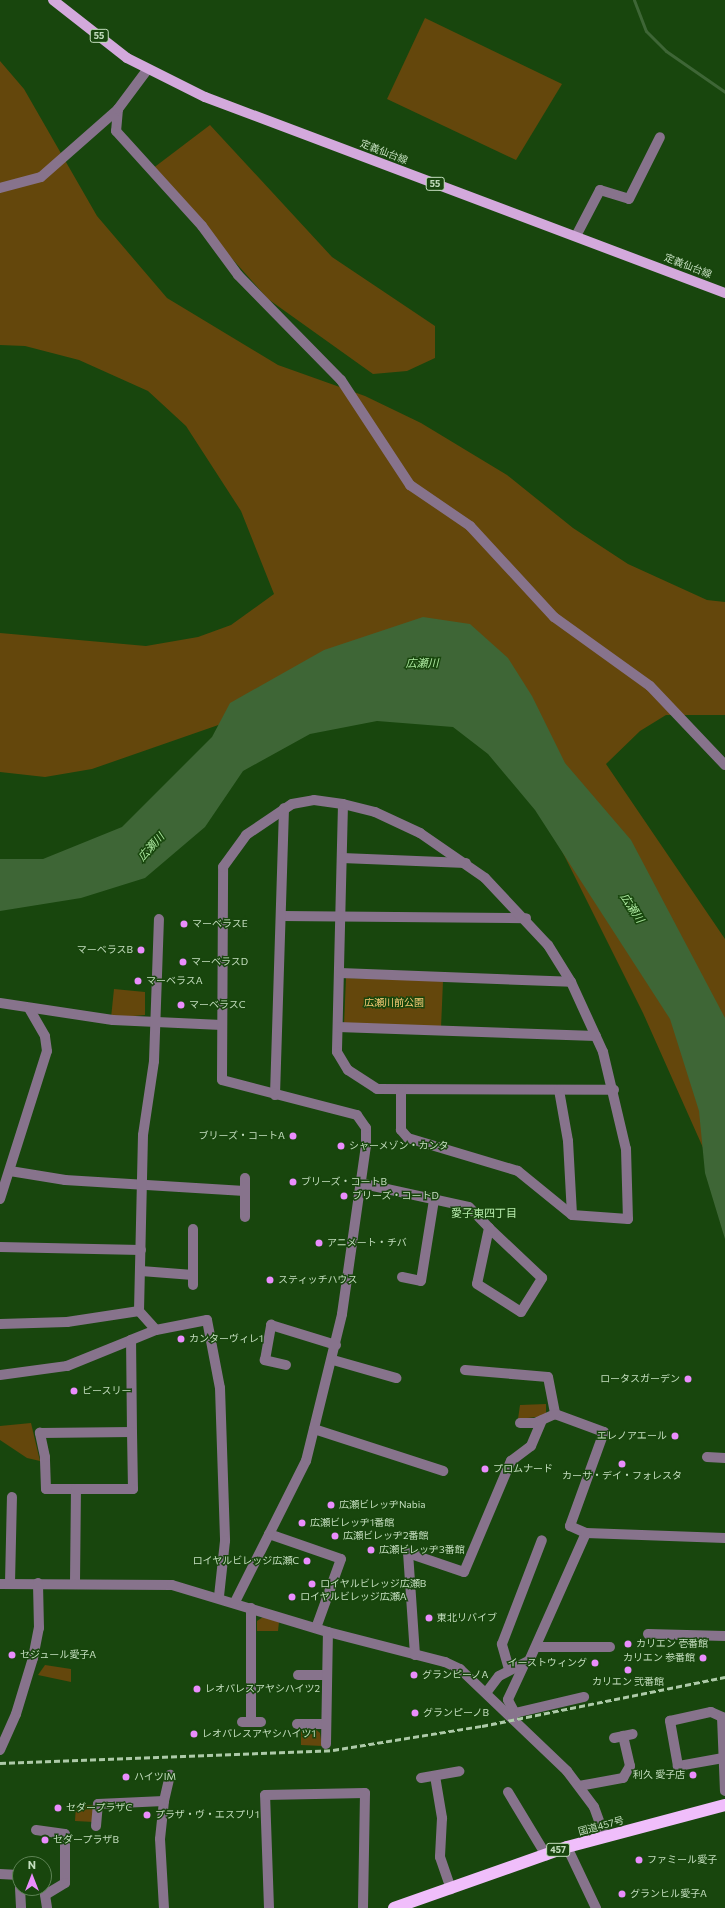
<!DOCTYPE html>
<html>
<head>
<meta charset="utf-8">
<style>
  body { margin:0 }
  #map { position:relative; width:725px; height:1908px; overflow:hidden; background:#18460d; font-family:Commissioner,"Noto Sans JP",sans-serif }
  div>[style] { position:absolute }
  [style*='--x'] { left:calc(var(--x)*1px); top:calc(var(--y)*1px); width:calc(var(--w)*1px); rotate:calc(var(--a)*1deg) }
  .green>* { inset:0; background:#64470c }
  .water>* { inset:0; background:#3e6636 }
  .stream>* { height:3px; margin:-1.5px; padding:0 1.5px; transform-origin:1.5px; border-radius:1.5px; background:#3e6636 }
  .minor>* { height:10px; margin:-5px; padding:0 5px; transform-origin:5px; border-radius:5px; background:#87738c }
  .major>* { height:10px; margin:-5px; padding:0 5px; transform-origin:5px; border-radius:5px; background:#d3a9dc }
  .highway>* { height:12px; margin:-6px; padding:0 6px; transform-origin:6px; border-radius:6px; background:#f0befb }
  .rail>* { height:3px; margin-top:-1.5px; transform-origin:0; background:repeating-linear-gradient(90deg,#adcaa8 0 6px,transparent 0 9px) }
  .dots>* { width:11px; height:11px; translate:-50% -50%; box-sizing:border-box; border:2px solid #18460d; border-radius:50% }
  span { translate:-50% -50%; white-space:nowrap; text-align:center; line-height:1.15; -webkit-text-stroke:3px #18460d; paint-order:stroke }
  .shield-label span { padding:1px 3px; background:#18460d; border:1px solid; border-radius:3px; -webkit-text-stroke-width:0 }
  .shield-label { font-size:9px; color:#c4debf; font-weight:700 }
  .street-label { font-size:10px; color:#c4debf }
  .poi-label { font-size:10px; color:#c4debf }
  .left { translate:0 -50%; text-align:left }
  .right { translate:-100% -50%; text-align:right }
  .park-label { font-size:10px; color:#fccc77 }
  .water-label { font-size:11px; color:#adeaa1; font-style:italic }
  .neighbourhood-label { font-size:11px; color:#b7ebad }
  .north { position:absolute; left:12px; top:1856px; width:40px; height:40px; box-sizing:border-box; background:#18460d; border:1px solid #5d8354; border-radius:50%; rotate:0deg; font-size:11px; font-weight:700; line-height:16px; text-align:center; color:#c4debf }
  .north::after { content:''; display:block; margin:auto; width:14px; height:18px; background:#ea8dfd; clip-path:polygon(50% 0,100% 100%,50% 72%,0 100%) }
</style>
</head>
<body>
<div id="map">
  <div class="green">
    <div style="clip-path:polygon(425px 18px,562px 84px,516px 160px,387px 99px)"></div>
    <div style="clip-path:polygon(0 61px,24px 89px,97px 216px,167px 298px,278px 365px,365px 396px,421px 423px,507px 475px,573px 528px,628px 564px,707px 600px,725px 602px,725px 715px,666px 715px,640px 731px,606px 764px,725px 939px,725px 1197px,643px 1013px,535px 797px,473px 724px,369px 707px,227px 722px,92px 769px,45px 777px,0 772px,0 633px,146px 646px,198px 637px,231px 625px,274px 594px,241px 511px,186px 426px,148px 391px,79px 360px,25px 346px,0 345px)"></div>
    <div style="clip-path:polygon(210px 125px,332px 257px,435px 326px,435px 358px,407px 371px,373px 374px,268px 299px,152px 169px)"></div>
    <div style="clip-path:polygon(346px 978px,443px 981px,441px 1028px,344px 1025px)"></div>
    <div style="clip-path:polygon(114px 989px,145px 992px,145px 1015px,111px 1018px)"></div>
    <div style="clip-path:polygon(546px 1404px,546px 1416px,518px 1419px,520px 1405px)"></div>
    <div style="clip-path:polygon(31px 1423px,40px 1461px,27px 1458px,0 1440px,0 1426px)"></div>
    <div style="clip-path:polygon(263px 1617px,279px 1622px,278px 1631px,257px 1631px,257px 1621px)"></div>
    <div style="clip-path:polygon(45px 1665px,71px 1669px,71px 1682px,38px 1675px)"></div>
    <div style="clip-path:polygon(301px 1728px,314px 1728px,320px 1733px,322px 1746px,301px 1745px)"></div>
    <div style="clip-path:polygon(76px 1805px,94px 1805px,94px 1822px,75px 1821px)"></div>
  </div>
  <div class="water">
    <div style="clip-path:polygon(423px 617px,470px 624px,508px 658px,532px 696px,565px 763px,631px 840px,725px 1018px,725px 1239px,705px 1173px,699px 1111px,670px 1019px,535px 810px,488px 754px,453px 727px,377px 721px,310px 734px,243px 771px,205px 827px,145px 878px,81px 898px,0 911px,0 859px,43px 859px,122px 827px,212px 737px,230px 703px,324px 650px)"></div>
  </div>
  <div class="stream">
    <div style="--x:634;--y:0;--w:33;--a:69"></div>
    <div style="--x:646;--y:31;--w:28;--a:45"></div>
    <div style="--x:666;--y:51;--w:72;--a:34.8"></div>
  </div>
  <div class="minor">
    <div style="--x:118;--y:109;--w:22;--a:95"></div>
    <div style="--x:116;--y:131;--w:128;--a:47.8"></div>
    <div style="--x:202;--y:226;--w:61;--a:53.7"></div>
    <div style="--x:238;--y:275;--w:147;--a:45.6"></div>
    <div style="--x:341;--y:380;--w:126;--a:56.7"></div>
    <div style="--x:410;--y:485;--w:73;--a:34.3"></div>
    <div style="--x:470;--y:526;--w:124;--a:47.3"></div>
    <div style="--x:554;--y:617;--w:118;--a:35.7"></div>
    <div style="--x:650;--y:686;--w:109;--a:46.5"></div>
    <div style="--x:0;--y:188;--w:42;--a:-15"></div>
    <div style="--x:41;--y:177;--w:103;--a:-41.4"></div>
    <div style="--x:118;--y:109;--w:49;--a:-53.4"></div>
    <div style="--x:576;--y:236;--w:52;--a:-62.4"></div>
    <div style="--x:600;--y:190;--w:30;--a:17"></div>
    <div style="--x:629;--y:199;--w:69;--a:-63.4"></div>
    <div style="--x:343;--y:804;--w:248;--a:91.4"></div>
    <div style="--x:337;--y:1052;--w:21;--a:59"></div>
    <div style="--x:348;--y:1070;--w:35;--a:33"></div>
    <div style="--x:377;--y:1089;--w:237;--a:0.2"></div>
    <div style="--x:342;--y:858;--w:124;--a:2.3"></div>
    <div style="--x:282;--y:916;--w:244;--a:0.5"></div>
    <div style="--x:340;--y:973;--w:231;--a:2.2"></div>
    <div style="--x:0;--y:1003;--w:114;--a:8.6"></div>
    <div style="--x:113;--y:1020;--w:109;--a:2.6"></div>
    <div style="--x:338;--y:1027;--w:258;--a:2"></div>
    <div style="--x:559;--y:1090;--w:52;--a:80"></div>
    <div style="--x:568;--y:1141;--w:74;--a:86.9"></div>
    <div style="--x:275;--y:1095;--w:287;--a:-88.2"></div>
    <div style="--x:10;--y:1171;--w:56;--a:9.3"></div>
    <div style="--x:65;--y:1180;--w:180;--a:3.5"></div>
    <div style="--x:245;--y:1178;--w:39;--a:90"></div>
    <div style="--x:364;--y:1184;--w:107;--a:12.4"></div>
    <div style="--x:469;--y:1207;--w:29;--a:46"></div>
    <div style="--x:489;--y:1228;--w:57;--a:102.1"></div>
    <div style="--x:477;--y:1284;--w:52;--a:32.5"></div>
    <div style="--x:521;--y:1312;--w:40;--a:-58"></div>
    <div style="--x:542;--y:1278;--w:73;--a:-136.7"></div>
    <div style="--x:0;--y:1199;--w:155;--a:-72.4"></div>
    <div style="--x:47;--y:1051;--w:15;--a:-98"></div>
    <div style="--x:45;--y:1036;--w:32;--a:-120"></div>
    <div style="--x:0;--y:1247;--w:141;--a:1.2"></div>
    <div style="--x:141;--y:1271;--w:52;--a:4.4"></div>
    <div style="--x:402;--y:1277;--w:19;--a:12"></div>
    <div style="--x:421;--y:1281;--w:82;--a:-80.9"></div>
    <div style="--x:193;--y:1285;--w:56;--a:-90"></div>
    <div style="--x:139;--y:1311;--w:176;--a:-88.7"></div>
    <div style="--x:143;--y:1135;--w:75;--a:-81.5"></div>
    <div style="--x:154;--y:1061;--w:142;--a:-88"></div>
    <div style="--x:0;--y:1324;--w:67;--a:-1.7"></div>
    <div style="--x:67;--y:1322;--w:73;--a:-8.7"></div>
    <div style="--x:139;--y:1311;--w:25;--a:48"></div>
    <div style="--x:156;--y:1330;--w:52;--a:-11.1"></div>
    <div style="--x:207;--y:1320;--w:69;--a:79.2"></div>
    <div style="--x:220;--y:1388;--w:153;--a:88.1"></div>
    <div style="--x:225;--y:1541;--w:55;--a:96.2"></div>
    <div style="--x:333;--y:1360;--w:66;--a:15.9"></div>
    <div style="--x:286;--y:1365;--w:22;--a:-167"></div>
    <div style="--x:265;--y:1360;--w:36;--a:-80"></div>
    <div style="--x:271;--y:1325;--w:68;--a:17.1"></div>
    <div style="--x:465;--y:1370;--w:83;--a:4.8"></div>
    <div style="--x:548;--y:1377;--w:38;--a:79"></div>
    <div style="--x:555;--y:1414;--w:52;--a:20.2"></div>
    <div style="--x:604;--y:1432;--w:100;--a:109.9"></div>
    <div style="--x:570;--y:1526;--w:17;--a:24"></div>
    <div style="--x:0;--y:1375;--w:68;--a:-7.7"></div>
    <div style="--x:67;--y:1366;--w:69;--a:-22.1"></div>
    <div style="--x:520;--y:1423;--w:15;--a:0"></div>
    <div style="--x:535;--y:1423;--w:22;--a:-24"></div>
    <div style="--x:314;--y:1429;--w:136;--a:18"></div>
    <div style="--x:132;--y:1432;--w:92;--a:-90.6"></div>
    <div style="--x:131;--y:1340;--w:27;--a:-22"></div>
    <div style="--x:707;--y:1457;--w:18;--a:3"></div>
    <div style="--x:269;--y:1534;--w:76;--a:19.1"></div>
    <div style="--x:341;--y:1559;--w:73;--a:109.9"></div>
    <div style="--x:75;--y:1582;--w:93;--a:-89.4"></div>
    <div style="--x:76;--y:1489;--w:30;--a:180"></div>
    <div style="--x:46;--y:1489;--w:32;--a:-92"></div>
    <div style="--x:45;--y:1457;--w:25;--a:-102"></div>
    <div style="--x:40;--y:1433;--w:92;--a:-0.6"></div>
    <div style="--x:132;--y:1432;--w:57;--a:89"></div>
    <div style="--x:133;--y:1489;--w:57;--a:180"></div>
    <div style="--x:10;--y:1583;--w:86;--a:-88.7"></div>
    <div style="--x:0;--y:1584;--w:172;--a:0.3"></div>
    <div style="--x:172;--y:1585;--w:163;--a:16.8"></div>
    <div style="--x:328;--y:1632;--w:121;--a:14.4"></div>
    <div style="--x:445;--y:1662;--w:17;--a:25"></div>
    <div style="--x:460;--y:1669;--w:148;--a:43.6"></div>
    <div style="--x:567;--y:1771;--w:45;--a:53.1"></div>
    <div style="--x:594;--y:1807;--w:32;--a:70"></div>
    <div style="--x:235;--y:1602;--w:158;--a:-63.3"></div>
    <div style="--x:306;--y:1461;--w:151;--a:-76.2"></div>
    <div style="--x:342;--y:1314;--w:170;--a:-81.9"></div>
    <div style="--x:366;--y:1146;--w:18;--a:-90"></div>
    <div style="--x:366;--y:1128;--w:16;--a:-125"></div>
    <div style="--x:357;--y:1115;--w:139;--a:-165.5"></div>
    <div style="--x:222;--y:1080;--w:213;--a:-89.7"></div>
    <div style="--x:223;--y:867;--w:39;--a:-54"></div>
    <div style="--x:246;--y:835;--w:55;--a:-34"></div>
    <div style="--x:292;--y:804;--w:22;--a:-10"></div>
    <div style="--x:314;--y:800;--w:29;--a:8"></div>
    <div style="--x:343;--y:804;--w:33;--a:14"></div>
    <div style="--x:375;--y:812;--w:50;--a:25"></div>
    <div style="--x:420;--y:833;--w:79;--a:34.7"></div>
    <div style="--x:485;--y:878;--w:92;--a:46.8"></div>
    <div style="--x:548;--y:945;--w:44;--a:58.1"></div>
    <div style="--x:571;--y:982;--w:77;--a:65.4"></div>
    <div style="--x:603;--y:1052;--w:100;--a:76.7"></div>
    <div style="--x:626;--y:1149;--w:70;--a:88.4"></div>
    <div style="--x:628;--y:1219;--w:56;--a:-175.9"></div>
    <div style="--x:572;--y:1215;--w:70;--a:-140.8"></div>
    <div style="--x:518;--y:1171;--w:115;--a:-163.3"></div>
    <div style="--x:408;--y:1138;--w:11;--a:-131"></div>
    <div style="--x:401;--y:1130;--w:40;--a:-90"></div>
    <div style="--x:251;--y:1608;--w:114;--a:90"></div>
    <div style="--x:648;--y:1634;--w:77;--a:1.5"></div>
    <div style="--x:537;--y:1647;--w:73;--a:0"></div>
    <div style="--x:415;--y:1655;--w:102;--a:-93.9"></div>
    <div style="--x:408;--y:1553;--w:59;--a:18.7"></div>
    <div style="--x:464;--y:1572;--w:121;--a:-67.1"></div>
    <div style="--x:511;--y:1461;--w:25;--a:-37"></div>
    <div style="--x:531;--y:1446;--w:28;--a:-67"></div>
    <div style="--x:524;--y:1665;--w:38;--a:115"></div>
    <div style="--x:508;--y:1700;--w:15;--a:62"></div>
    <div style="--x:515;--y:1713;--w:71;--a:-13.1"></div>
    <div style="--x:509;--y:1669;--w:26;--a:-106"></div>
    <div style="--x:502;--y:1644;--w:111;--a:-69"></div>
    <div style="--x:298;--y:1675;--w:29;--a:0"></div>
    <div style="--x:486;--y:1693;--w:21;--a:-53"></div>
    <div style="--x:499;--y:1676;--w:34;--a:-27"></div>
    <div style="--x:529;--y:1661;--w:140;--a:-66"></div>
    <div style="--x:586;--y:1533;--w:139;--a:2.1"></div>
    <div style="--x:242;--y:1722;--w:19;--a:0"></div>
    <div style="--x:297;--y:1724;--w:29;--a:0"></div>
    <div style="--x:614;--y:1738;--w:19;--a:-12"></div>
    <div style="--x:326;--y:1744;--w:112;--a:-89"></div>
    <div style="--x:0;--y:1750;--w:39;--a:-66"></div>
    <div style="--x:16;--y:1714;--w:59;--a:-73.1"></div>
    <div style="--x:33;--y:1658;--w:31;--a:-79"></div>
    <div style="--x:39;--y:1628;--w:45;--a:-91.3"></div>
    <div style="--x:723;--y:1758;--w:46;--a:169.9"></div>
    <div style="--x:678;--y:1766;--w:46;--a:-100.1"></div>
    <div style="--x:670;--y:1721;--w:42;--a:-12.4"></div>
    <div style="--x:711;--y:1712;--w:12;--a:24"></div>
    <div style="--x:722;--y:1717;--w:74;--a:87.7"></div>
    <div style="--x:435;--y:1776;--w:43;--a:80.5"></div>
    <div style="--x:442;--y:1818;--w:39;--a:93"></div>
    <div style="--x:440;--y:1857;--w:34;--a:71"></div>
    <div style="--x:421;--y:1778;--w:39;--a:-10"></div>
    <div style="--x:579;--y:1786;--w:45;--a:-10.3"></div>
    <div style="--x:623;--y:1778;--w:14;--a:-60"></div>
    <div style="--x:630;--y:1766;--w:31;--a:-103"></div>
    <div style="--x:508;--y:1792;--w:74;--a:58.9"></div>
    <div style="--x:164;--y:1801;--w:27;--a:-77"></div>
    <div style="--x:96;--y:1826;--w:22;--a:-85"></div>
    <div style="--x:98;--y:1804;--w:66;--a:-2.6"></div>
    <div style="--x:164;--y:1801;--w:38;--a:96"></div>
    <div style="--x:160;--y:1839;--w:69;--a:86.7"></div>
    <div style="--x:36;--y:1830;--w:29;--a:8"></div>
    <div style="--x:65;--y:1834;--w:49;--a:90"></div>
    <div style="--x:65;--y:1883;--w:23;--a:149"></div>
    <div style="--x:45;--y:1895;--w:13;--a:81"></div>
    <div style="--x:567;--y:1847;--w:68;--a:64.6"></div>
    <div style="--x:0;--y:1874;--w:19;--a:3"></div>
    <div style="--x:19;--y:1875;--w:11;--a:85"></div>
    <div style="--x:20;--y:1888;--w:20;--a:87"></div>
    <div style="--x:269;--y:1908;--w:113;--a:-92"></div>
    <div style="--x:265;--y:1795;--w:100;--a:-1.1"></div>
    <div style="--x:365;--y:1793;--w:115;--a:91"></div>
  </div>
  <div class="major">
    <div style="--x:53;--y:0;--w:94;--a:38.1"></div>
    <div style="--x:127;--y:58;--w:87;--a:26.6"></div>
    <div style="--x:205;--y:97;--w:556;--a:20.65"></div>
  </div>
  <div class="highway">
    <div style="--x:394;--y:1908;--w:183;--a:-19.4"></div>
    <div style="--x:567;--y:1847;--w:163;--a:-14.9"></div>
  </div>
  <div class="rail">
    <div style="--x:0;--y:1763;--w:333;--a:-2.2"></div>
    <div style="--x:333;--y:1750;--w:151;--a:-9.2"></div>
    <div style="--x:482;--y:1726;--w:248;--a:-11.4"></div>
  </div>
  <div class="dots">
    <div style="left:184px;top:924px;background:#ea8dfd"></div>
    <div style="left:141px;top:950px;background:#ea8dfd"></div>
    <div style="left:183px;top:962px;background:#ea8dfd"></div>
    <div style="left:138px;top:981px;background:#ea8dfd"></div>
    <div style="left:181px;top:1005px;background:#ea8dfd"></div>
    <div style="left:293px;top:1136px;background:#ea8dfd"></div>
    <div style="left:341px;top:1146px;background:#ea8dfd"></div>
    <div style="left:293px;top:1182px;background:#ea8dfd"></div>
    <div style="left:344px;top:1196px;background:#ea8dfd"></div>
    <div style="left:319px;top:1243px;background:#ea8dfd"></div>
    <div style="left:270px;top:1280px;background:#ea8dfd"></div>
    <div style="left:181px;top:1339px;background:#ea8dfd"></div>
    <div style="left:688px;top:1379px;background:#ea8dfd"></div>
    <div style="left:74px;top:1391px;background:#ea8dfd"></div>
    <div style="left:675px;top:1436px;background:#ea8dfd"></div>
    <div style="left:622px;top:1464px;background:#ea8dfd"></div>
    <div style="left:485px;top:1469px;background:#ea8dfd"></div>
    <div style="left:331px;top:1505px;background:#ea8dfd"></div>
    <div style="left:302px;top:1523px;background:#ea8dfd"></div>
    <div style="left:335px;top:1536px;background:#ea8dfd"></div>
    <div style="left:371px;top:1550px;background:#ea8dfd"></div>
    <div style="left:307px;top:1561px;background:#ea8dfd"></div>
    <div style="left:312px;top:1584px;background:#ea8dfd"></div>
    <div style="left:292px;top:1597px;background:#ea8dfd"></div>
    <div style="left:429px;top:1618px;background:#ea8dfd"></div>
    <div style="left:628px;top:1644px;background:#ea8dfd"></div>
    <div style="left:12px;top:1655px;background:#ea8dfd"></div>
    <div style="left:703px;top:1658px;background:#ea8dfd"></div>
    <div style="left:595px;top:1663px;background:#ea8dfd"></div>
    <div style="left:628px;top:1670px;background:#ea8dfd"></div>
    <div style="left:414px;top:1675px;background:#ea8dfd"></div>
    <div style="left:197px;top:1689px;background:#ea8dfd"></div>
    <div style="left:415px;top:1713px;background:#ea8dfd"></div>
    <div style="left:194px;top:1734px;background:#ea8dfd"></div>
    <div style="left:693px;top:1775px;background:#ea8dfd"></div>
    <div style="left:126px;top:1777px;background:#ea8dfd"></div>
    <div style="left:58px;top:1808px;background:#ea8dfd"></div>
    <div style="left:147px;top:1815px;background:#ea8dfd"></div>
    <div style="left:45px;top:1840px;background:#ea8dfd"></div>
    <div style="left:639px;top:1860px;background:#ea8dfd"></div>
    <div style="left:622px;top:1894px;background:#ea8dfd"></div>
  </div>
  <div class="shield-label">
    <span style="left:99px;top:36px">55</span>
    <span style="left:435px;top:184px">55</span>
    <span style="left:558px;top:1850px">457</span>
  </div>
  <div class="street-label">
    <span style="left:384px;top:152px;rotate:21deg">定義仙台線</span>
    <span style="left:688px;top:266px;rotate:21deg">定義仙台線</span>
    <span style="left:601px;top:1826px;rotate:-15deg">国道457号</span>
  </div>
  <div class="poi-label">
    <span class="left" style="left:192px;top:924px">マーベラスE</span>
    <span class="right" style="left:133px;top:950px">マーベラスB</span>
    <span class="left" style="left:191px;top:962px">マーベラスD</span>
    <span class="left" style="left:146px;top:981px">マーベラスA</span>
    <span class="left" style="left:189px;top:1005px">マーベラスC</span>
    <span class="right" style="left:285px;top:1136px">ブリーズ・コートA</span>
    <span class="left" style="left:349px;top:1146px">シャーメゾン・カンタ</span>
    <span class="left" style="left:301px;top:1182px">ブリーズ・コートB</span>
    <span class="left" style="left:352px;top:1196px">ブリーズ・コートD</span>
    <span class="left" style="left:327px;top:1243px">アニメート・チバ</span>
    <span class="left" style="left:278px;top:1280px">スティッチハウス</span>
    <span class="left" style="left:189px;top:1339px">カンターヴィレ1</span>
    <span class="right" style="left:680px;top:1379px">ロータスガーデン</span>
    <span class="left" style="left:82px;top:1391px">ピースリー</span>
    <span class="right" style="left:667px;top:1436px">エレノアエール</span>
    <span class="left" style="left:493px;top:1469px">プロムナード</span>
    <span style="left:622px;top:1476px">カーサ・デイ・フォレスタ</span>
    <span class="left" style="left:339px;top:1505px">広瀬ビレッヂNabia</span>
    <span class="left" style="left:310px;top:1523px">広瀬ビレッヂ1番館</span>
    <span class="left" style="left:343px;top:1536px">広瀬ビレッヂ2番館</span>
    <span class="left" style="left:379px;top:1550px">広瀬ビレッヂ3番館</span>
    <span class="right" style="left:299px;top:1561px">ロイヤルビレッジ広瀬C</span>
    <span class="left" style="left:320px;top:1584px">ロイヤルビレッジ広瀬B</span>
    <span class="left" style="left:300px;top:1597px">ロイヤルビレッジ広瀬A</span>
    <span class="left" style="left:437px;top:1618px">東北リバイブ</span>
    <span class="left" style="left:636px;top:1644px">カリエン 壱番館</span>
    <span class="left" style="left:20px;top:1655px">セジュール愛子A</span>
    <span class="right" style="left:695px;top:1658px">カリエン 参番館</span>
    <span class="right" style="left:587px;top:1663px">イーストウィング</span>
    <span class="left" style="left:422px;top:1675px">グランピーノA</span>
    <span style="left:628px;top:1682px">カリエン 弐番館</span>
    <span class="left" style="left:205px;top:1689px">レオパレスアヤシハイツ2</span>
    <span class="left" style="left:423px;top:1713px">グランピーノB</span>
    <span class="left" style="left:202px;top:1734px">レオパレスアヤシハイツ1</span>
    <span class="right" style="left:685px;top:1775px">利久 愛子店</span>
    <span class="left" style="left:134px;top:1777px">ハイツIM</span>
    <span class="left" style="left:66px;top:1808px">セダープラザC</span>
    <span class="left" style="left:155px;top:1815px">プラザ・ヴ・エスプリ1</span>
    <span class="left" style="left:53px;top:1840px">セダープラザB</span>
    <span class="left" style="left:647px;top:1860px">ファミール愛子</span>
    <span class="left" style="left:630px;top:1894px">グランヒル愛子A</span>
  </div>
  <div class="park-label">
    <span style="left:394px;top:1003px">広瀬川前公園</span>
  </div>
  <div class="water-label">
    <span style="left:422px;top:663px">広瀬川</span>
    <span style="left:151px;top:847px;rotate:-48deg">広瀬川</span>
    <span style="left:632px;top:908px;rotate:57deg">広瀬川</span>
  </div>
  <div class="neighbourhood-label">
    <span style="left:484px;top:1213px">愛子東四丁目</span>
  </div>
  <div class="north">N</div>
</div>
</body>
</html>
